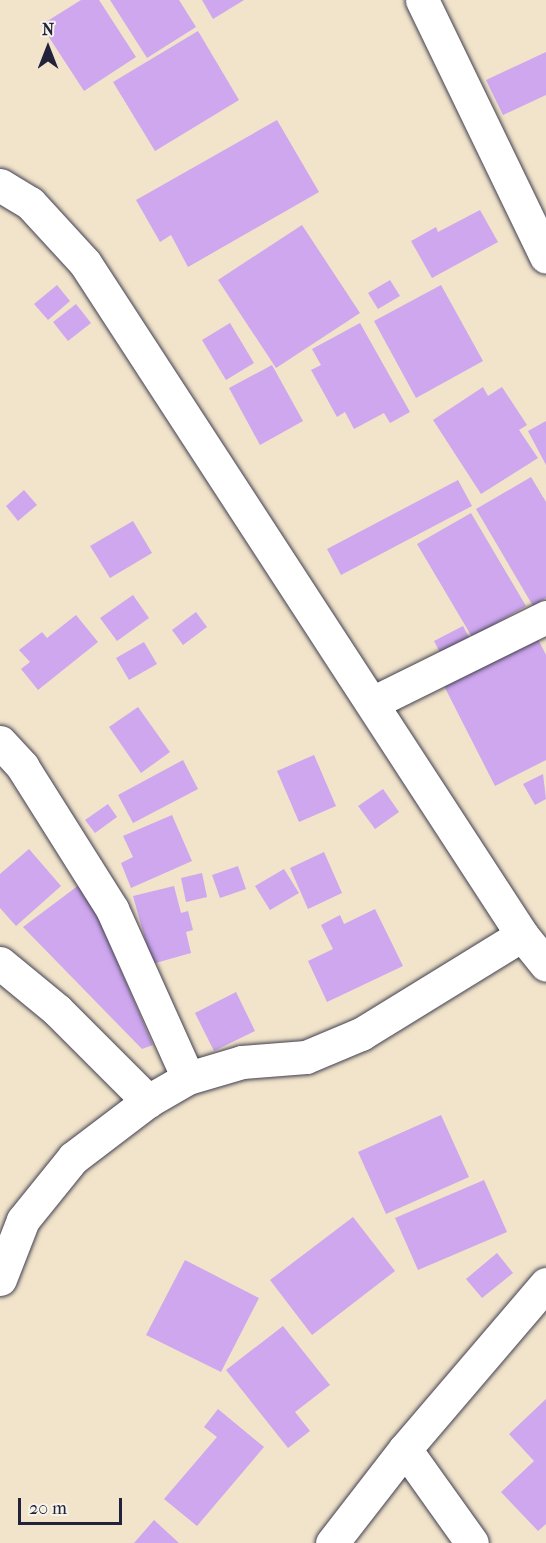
<!DOCTYPE html>
<html>
<head>
<meta charset="utf-8">
<style>
  body { margin:0 }
  #map { position:relative; width:546px; height:1543px; overflow:hidden; background:#f1e4ca; font-family:"IM FELL French Canon",serif }
  div>[style] { position:absolute }
  [style*='--x'] { left:calc(var(--x)*1px); top:calc(var(--y)*1px); width:calc(var(--w)*1px); rotate:calc(var(--a)*1deg) }
  .building>* { inset:0; background:#cea7ee }
  .roads { filter:drop-shadow(0 0 2px #413f50) drop-shadow(0 0 2px #413f50) }
  .street>* { height:33px; margin:-16.5px; padding:0 16.5px; transform-origin:16.5px; border-radius:16.5px; background:#fff }
  span { translate:-50% -50%; white-space:nowrap; text-align:center; line-height:1.15; -webkit-text-stroke:4.5px #f7f3e8; paint-order:stroke }
  .north { position:absolute; left:18px; top:18px; width:60px; height:60px; -webkit-text-stroke:4px #f7f3e8; paint-order:stroke; rotate:0deg; font-size:16px; font-weight:700; line-height:24px; text-align:center; color:#22223b }
  .north::after { content:''; display:block; margin:auto; width:21px; height:27px; background:#22223b; clip-path:polygon(50% 0,100% 100%,50% 72%,0 100%) }
  .scale { position:absolute; left:18px; top:1498px; width:104px; height:27px; box-sizing:border-box; border:3px solid #22223b; border-top:0; padding-left:8px; font-size:18px; line-height:21px; white-space:nowrap; color:#22223b; -webkit-text-stroke:4px #f7f3e8; paint-order:stroke }
</style>
</head>
<body>
<div id="map">
  <div class="building">
    <div style="clip-path:polygon(81px 0,99px 0,136px 57px,84px 91px,41px 25px)"></div>
    <div style="clip-path:polygon(110px 0,179px 0,196px 27px,147px 58px)"></div>
    <div style="clip-path:polygon(202px 0,244px 0,213px 19px)"></div>
    <div style="clip-path:polygon(198px 31px,239px 100px,155px 151px,113px 82px)"></div>
    <div style="clip-path:polygon(546px 52px,546px 95px,503px 115px,486px 80px)"></div>
    <div style="clip-path:polygon(277px 120px,319px 192px,188px 267px,171px 235px,160px 242px,136px 200px)"></div>
    <div style="clip-path:polygon(480px 210px,498px 242px,432px 278px,411px 241px,436px 227px,438px 232px)"></div>
    <div style="clip-path:polygon(302px 225px,360px 313px,276px 368px,218px 280px)"></div>
    <div style="clip-path:polygon(390px 280px,400px 296px,378px 309px,368px 293px)"></div>
    <div style="clip-path:polygon(57px 285px,70px 301px,48px 320px,34px 304px)"></div>
    <div style="clip-path:polygon(441px 285px,483px 361px,416px 398px,374px 321px)"></div>
    <div style="clip-path:polygon(76px 304px,91px 323px,68px 341px,53px 322px)"></div>
    <div style="clip-path:polygon(230px 323px,254px 363px,226px 380px,202px 340px)"></div>
    <div style="clip-path:polygon(360px 323px,410px 412px,390px 423px,384px 413px,354px 429px,345px 412px,337px 417px,311px 370px,321px 365px,312px 349px)"></div>
    <div style="clip-path:polygon(272px 365px,303px 421px,260px 445px,229px 388px)"></div>
    <div style="clip-path:polygon(483px 387px,488px 396px,502px 387px,527px 425px,519px 430px,538px 458px,481px 494px,433px 420px)"></div>
    <div style="clip-path:polygon(546px 421px,546px 465px,528px 431px)"></div>
    <div style="clip-path:polygon(531px 477px,546px 502px,546px 598px,533px 606px,476px 509px)"></div>
    <div style="clip-path:polygon(458px 480px,472px 506px,341px 575px,327px 549px)"></div>
    <div style="clip-path:polygon(24px 490px,37px 505px,18px 521px,6px 506px)"></div>
    <div style="clip-path:polygon(471px 513px,526px 606px,472px 637px,417px 544px)"></div>
    <div style="clip-path:polygon(133px 521px,152px 553px,110px 578px,90px 546px)"></div>
    <div style="clip-path:polygon(133px 595px,149px 618px,117px 641px,100px 618px)"></div>
    <div style="clip-path:polygon(196px 612px,207px 627px,183px 645px,172px 630px)"></div>
    <div style="clip-path:polygon(76px 615px,98px 642px,38px 690px,21px 669px,30px 662px,19px 650px,42px 632px,47px 638px)"></div>
    <div style="clip-path:polygon(463px 626px,473px 645px,444px 660px,434px 641px)"></div>
    <div style="clip-path:polygon(536px 635px,546px 655px,546px 760px,495px 786px,442px 682px)"></div>
    <div style="clip-path:polygon(144px 642px,157px 664px,129px 680px,116px 658px)"></div>
    <div style="clip-path:polygon(138px 707px,170px 752px,141px 773px,109px 727px)"></div>
    <div style="clip-path:polygon(314px 755px,336px 806px,299px 822px,277px 771px)"></div>
    <div style="clip-path:polygon(183px 760px,198px 789px,133px 823px,118px 795px)"></div>
    <div style="clip-path:polygon(543px 774px,546px 799px,535px 805px,523px 784px)"></div>
    <div style="clip-path:polygon(383px 789px,399px 812px,375px 829px,358px 806px)"></div>
    <div style="clip-path:polygon(108px 804px,117px 817px,95px 833px,85px 820px)"></div>
    <div style="clip-path:polygon(172px 815px,192px 861px,131px 888px,121px 863px,133px 857px,123px 836px)"></div>
    <div style="clip-path:polygon(29px 849px,61px 886px,16px 926px,0 908px,0 874px)"></div>
    <div style="clip-path:polygon(324px 852px,342px 893px,308px 909px,290px 868px)"></div>
    <div style="clip-path:polygon(238px 866px,246px 889px,220px 898px,212px 875px)"></div>
    <div style="clip-path:polygon(284px 869px,299px 893px,270px 910px,255px 886px)"></div>
    <div style="clip-path:polygon(202px 873px,207px 897px,186px 902px,181px 878px)"></div>
    <div style="clip-path:polygon(83px 882px,153px 1045px,142px 1049px,23px 927px)"></div>
    <div style="clip-path:polygon(174px 886px,181px 913px,188px 911px,193px 930px,186px 932px,191px 953px,152px 964px,133px 896px)"></div>
    <div style="clip-path:polygon(375px 909px,403px 966px,327px 1002px,308px 961px,333px 949px,321px 925px,340px 915px,344px 924px)"></div>
    <div style="clip-path:polygon(236px 992px,255px 1031px,214px 1051px,195px 1013px)"></div>
    <div style="clip-path:polygon(441px 1115px,469px 1177px,386px 1214px,358px 1152px)"></div>
    <div style="clip-path:polygon(484px 1180px,507px 1232px,418px 1270px,395px 1218px)"></div>
    <div style="clip-path:polygon(353px 1217px,395px 1271px,312px 1335px,270px 1280px)"></div>
    <div style="clip-path:polygon(497px 1253px,513px 1273px,482px 1298px,466px 1279px)"></div>
    <div style="clip-path:polygon(185px 1260px,259px 1298px,221px 1372px,146px 1335px)"></div>
    <div style="clip-path:polygon(283px 1326px,330px 1385px,295px 1412px,310px 1431px,288px 1448px,226px 1370px)"></div>
    <div style="clip-path:polygon(546px 1399px,546px 1524px,538px 1531px,501px 1492px,534px 1461px,509px 1434px)"></div>
    <div style="clip-path:polygon(218px 1409px,264px 1447px,197px 1526px,164px 1499px,217px 1437px,204px 1427px)"></div>
    <div style="clip-path:polygon(154px 1520px,179px 1543px,134px 1543px)"></div>
  </div>
  <div class="roads">
    <div class="street">
      <div style="--x:422;--y:0;--w:285;--a:64.2"></div>
      <div style="--x:0;--y:185;--w:35;--a:31"></div>
      <div style="--x:30;--y:203;--w:81;--a:47.5"></div>
      <div style="--x:85;--y:263;--w:802;--a:56.96"></div>
      <div style="--x:522;--y:935;--w:38;--a:51"></div>
      <div style="--x:374;--y:702;--w:192;--a:-26.3"></div>
      <div style="--x:0;--y:742;--w:33;--a:47"></div>
      <div style="--x:22;--y:766;--w:169;--a:57.8"></div>
      <div style="--x:112;--y:909;--w:185;--a:65.8"></div>
      <div style="--x:0;--y:963;--w:74;--a:39.5"></div>
      <div style="--x:57;--y:1010;--w:129;--a:45"></div>
      <div style="--x:0;--y:1279;--w:63;--a:-68.7"></div>
      <div style="--x:23;--y:1220;--w:80;--a:-51.1"></div>
      <div style="--x:73;--y:1158;--w:94;--a:-37.2"></div>
      <div style="--x:148;--y:1101;--w:46;--a:-29.9"></div>
      <div style="--x:188;--y:1078;--w:56;--a:-16.5"></div>
      <div style="--x:242;--y:1062;--w:64;--a:-4.5"></div>
      <div style="--x:306;--y:1057;--w:60;--a:-22.7"></div>
      <div style="--x:361;--y:1034;--w:189;--a:-31.6"></div>
      <div style="--x:405;--y:1449;--w:115;--a:54.5"></div>
      <div style="--x:332;--y:1543;--w:119;--a:-52.2"></div>
      <div style="--x:405;--y:1449;--w:217;--a:-49.5"></div>
    </div>
  </div>
  <div class="north">N</div>
  <div class="scale">20 m</div>
</div>
</body>
</html>
